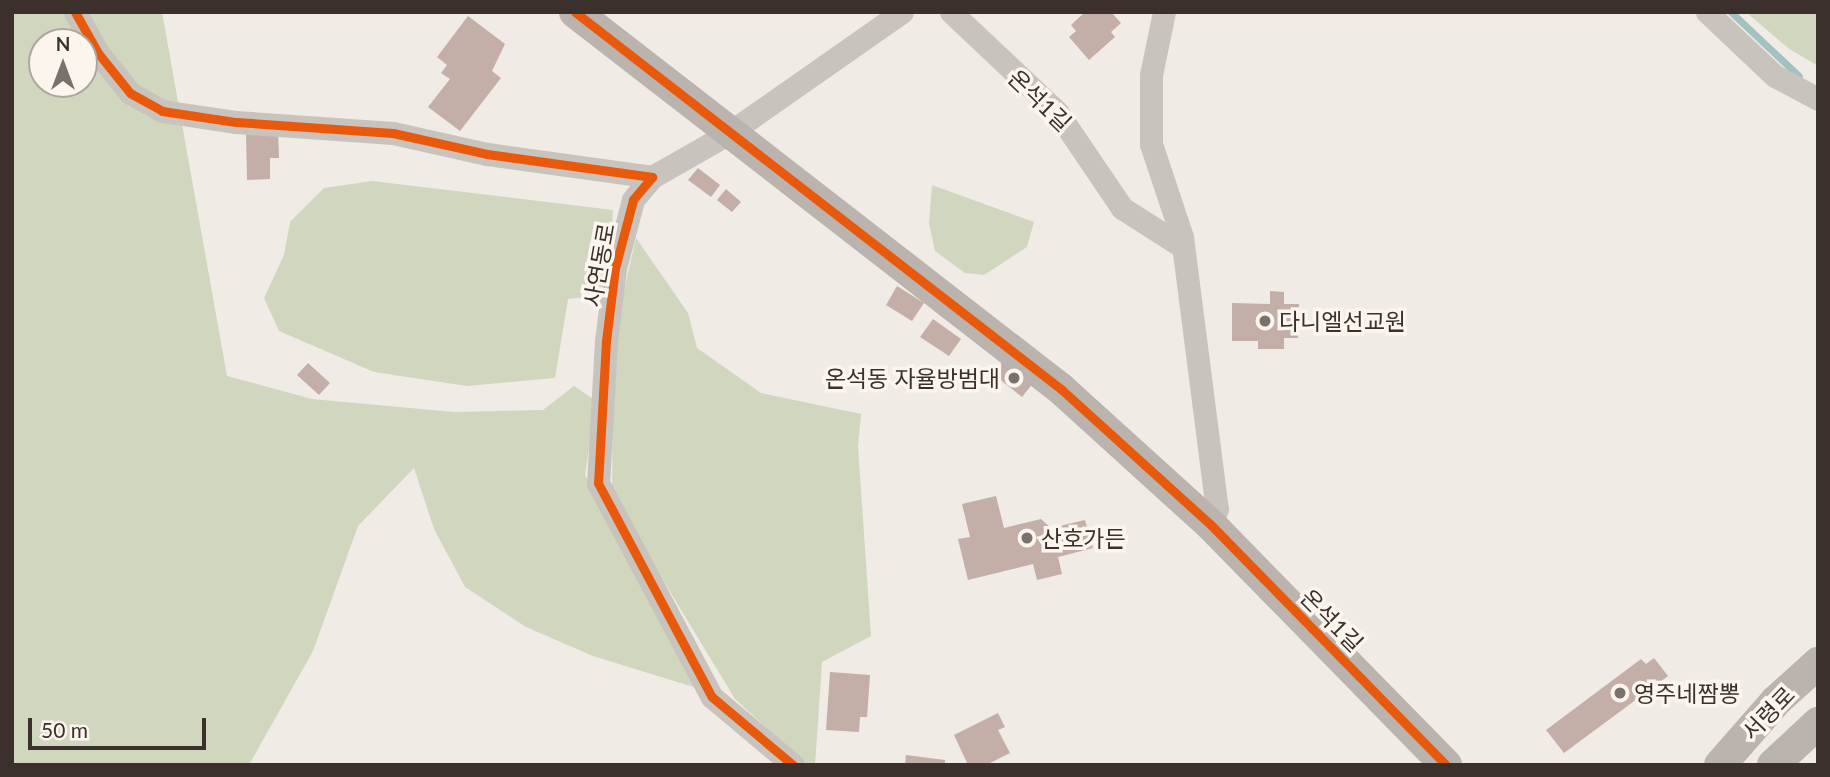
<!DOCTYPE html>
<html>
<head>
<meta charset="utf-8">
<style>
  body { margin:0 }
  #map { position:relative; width:1830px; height:777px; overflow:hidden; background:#f0ebe5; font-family:Lato,"Noto Sans KR",sans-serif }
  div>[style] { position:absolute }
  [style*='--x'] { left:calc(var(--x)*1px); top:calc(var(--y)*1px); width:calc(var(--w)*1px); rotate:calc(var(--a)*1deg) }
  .green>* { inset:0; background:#d1d6bf }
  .stream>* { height:7px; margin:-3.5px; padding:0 3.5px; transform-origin:3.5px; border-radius:3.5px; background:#a1c2c1 }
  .building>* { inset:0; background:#c3afa7 }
  .street>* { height:23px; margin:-11.5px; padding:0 11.5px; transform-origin:11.5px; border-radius:11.5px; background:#c9c3be }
  .secondary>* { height:32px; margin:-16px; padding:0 16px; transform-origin:16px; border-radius:16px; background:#bab3ae }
  .cycleway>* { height:9px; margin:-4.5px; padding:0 4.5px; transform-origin:4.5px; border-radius:4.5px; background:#e8590c }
  .dots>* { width:19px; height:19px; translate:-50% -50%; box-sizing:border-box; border:4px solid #fbf5ee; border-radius:50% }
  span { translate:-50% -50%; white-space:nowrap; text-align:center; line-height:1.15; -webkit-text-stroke:7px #fbf5ee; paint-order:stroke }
  .street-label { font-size:23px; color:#3b302b }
  .poi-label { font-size:23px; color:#3b302b }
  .left { translate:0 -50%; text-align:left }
  .right { translate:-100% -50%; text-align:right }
  .frame { position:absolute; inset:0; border:14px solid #3b302b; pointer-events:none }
  .north { position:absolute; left:28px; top:28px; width:70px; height:70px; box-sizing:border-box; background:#fbf5ee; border:2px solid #aea6a0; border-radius:50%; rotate:0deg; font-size:19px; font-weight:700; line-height:28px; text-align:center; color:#3b302b }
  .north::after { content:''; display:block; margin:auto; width:24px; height:32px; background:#7a716c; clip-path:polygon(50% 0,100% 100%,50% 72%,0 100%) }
  .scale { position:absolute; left:28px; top:718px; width:178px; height:32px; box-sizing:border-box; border:4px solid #3b302b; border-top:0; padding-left:9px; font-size:21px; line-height:24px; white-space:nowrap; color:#3b302b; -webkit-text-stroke:5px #fbf5ee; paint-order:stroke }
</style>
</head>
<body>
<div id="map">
  <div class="green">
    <div style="clip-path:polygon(evenodd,12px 12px,162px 12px,227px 376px,312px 399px,454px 412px,543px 410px,574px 386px,596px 401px,585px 475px,700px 689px,593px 656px,526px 627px,465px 587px,434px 529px,414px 468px,358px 526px,313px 651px,249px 765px,12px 765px,12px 12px,42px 42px,84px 42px,84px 84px,42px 84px,42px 42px)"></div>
    <div style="clip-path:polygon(1746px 12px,1818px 12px,1818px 66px,1788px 48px)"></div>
    <div style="clip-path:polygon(372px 181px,613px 210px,608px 281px,596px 296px,568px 299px,555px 378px,467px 386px,374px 372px,279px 331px,264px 298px,284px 255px,290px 222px,324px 188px)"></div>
    <div style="clip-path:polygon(932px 185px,1034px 222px,1027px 247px,984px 275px,965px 273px,935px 251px,929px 223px)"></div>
    <div style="clip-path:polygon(636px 238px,688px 313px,697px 348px,761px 393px,861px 414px,858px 446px,871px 636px,822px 662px,815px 765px,807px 765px,735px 699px,612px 496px,613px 338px)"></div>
  </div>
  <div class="stream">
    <div style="--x:1731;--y:12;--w:93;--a:43.3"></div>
  </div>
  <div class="building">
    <div style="clip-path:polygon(1085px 12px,1111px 12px,1121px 23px,1111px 32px,1115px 37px,1089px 60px,1069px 37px,1076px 31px,1071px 25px)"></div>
    <div style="clip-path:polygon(468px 16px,505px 44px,492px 71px,501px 78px,460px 131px,428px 107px,450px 79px,441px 73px,447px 65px,437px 57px)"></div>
    <div style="clip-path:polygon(278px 129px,279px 158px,270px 158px,270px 179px,247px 180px,246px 130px)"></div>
    <div style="clip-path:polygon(698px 168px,720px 185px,711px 197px,688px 180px)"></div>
    <div style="clip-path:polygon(726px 189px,741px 202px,732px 212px,717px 200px)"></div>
    <div style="clip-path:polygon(897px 286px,924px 303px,912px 321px,886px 305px)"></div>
    <div style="clip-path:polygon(1270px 291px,1284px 292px,1284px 304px,1299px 304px,1298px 338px,1284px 338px,1284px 349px,1258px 349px,1258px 341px,1232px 341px,1232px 303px,1270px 304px)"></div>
    <div style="clip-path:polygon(933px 319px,961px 339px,949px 356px,920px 337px)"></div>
    <div style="clip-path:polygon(1005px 359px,1034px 382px,1022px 397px,993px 374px)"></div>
    <div style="clip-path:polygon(308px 363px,330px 383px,319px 395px,297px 375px)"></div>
    <div style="clip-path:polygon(996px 496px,1004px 528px,1041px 519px,1051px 528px,1085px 520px,1093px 548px,1058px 557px,1062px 574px,1037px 580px,1033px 564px,968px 580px,958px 539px,970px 537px,962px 504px)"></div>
    <div style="clip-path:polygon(1654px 658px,1668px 676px,1564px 753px,1546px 730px,1641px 659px,1646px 664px)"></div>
    <div style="clip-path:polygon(830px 672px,870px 675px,867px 717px,860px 717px,859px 732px,826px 730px)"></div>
    <div style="clip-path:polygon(998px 713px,1005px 727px,998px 730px,1010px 753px,986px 765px,968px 765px,954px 735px)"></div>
    <div style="clip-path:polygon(906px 755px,945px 760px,945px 765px,905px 765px)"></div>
  </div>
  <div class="street">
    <div style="--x:75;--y:12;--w:47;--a:60.7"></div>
    <div style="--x:98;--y:53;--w:51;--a:51.3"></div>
    <div style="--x:130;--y:93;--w:37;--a:29"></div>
    <div style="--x:162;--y:111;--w:75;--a:8.5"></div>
    <div style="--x:236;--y:122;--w:157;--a:4"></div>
    <div style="--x:393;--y:133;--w:96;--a:12.6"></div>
    <div style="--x:487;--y:154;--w:167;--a:7.9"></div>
    <div style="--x:652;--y:177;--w:30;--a:130"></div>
    <div style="--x:633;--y:200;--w:70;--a:104.8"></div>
    <div style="--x:615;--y:268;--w:74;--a:97"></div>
    <div style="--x:606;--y:341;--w:142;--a:93.2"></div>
    <div style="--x:598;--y:483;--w:242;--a:62"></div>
    <div style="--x:712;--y:697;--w:106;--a:40"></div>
    <div style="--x:951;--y:12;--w:146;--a:43.3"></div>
    <div style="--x:1057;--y:112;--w:116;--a:55.9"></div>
    <div style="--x:1122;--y:208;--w:72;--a:32.6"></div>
    <div style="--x:1164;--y:12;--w:64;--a:101.7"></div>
    <div style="--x:1151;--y:75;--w:69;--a:90"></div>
    <div style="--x:1151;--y:144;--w:98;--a:71.6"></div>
    <div style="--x:1182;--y:237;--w:274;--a:82.7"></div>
    <div style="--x:1217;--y:509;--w:17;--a:111"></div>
    <div style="--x:1707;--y:12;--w:93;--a:43.3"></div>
    <div style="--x:1775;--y:76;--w:49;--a:28.1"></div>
    <div style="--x:652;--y:177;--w:89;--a:-29.7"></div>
    <div style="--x:729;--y:133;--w:211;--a:-35"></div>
  </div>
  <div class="secondary">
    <div style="--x:575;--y:12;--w:615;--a:37.8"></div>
    <div style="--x:1061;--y:389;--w:202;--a:42.2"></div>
    <div style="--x:1211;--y:525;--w:336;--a:45.6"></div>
    <div style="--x:1720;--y:765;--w:85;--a:-48.8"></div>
    <div style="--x:1776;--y:701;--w:57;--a:-42.1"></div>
    <div style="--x:1773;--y:765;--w:62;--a:-43"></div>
  </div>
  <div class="cycleway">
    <div style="--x:75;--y:12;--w:47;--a:60.7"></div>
    <div style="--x:98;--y:53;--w:51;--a:51.3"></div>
    <div style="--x:130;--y:93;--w:37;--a:29"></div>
    <div style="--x:162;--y:111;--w:75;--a:8.5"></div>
    <div style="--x:236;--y:122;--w:157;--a:4"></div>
    <div style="--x:393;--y:133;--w:96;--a:12.6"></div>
    <div style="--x:487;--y:154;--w:167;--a:7.9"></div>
    <div style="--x:652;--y:177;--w:30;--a:130"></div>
    <div style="--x:633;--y:200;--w:70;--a:104.8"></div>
    <div style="--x:615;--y:268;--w:74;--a:97"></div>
    <div style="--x:606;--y:341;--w:142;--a:93.2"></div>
    <div style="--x:598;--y:483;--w:242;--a:62"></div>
    <div style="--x:712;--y:697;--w:106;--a:40"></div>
    <div style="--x:575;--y:12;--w:615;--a:37.8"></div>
    <div style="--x:1061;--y:389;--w:202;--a:42.2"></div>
    <div style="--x:1211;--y:525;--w:336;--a:45.6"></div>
  </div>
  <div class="dots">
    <div style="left:1265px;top:321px;background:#7a716c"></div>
    <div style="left:1014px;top:378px;background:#7a716c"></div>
    <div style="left:1027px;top:538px;background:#7a716c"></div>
    <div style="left:1620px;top:693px;background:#7a716c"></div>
  </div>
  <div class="street-label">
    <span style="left:1040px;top:100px;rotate:44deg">온석1길</span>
    <span style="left:599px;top:265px;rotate:-80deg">사연동로</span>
    <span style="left:1332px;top:620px;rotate:45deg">온석1길</span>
    <span style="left:1768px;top:713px;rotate:-46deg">서령로</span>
  </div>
  <div class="poi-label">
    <span class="left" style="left:1279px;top:321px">다니엘선교원</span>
    <span class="right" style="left:1000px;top:378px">온석동 자율방범대</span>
    <span class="left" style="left:1041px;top:538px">산호가든</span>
    <span class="left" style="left:1634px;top:693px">영주네짬뽕</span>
  </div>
  <div class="frame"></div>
  <div class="north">N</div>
  <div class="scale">50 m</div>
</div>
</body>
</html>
